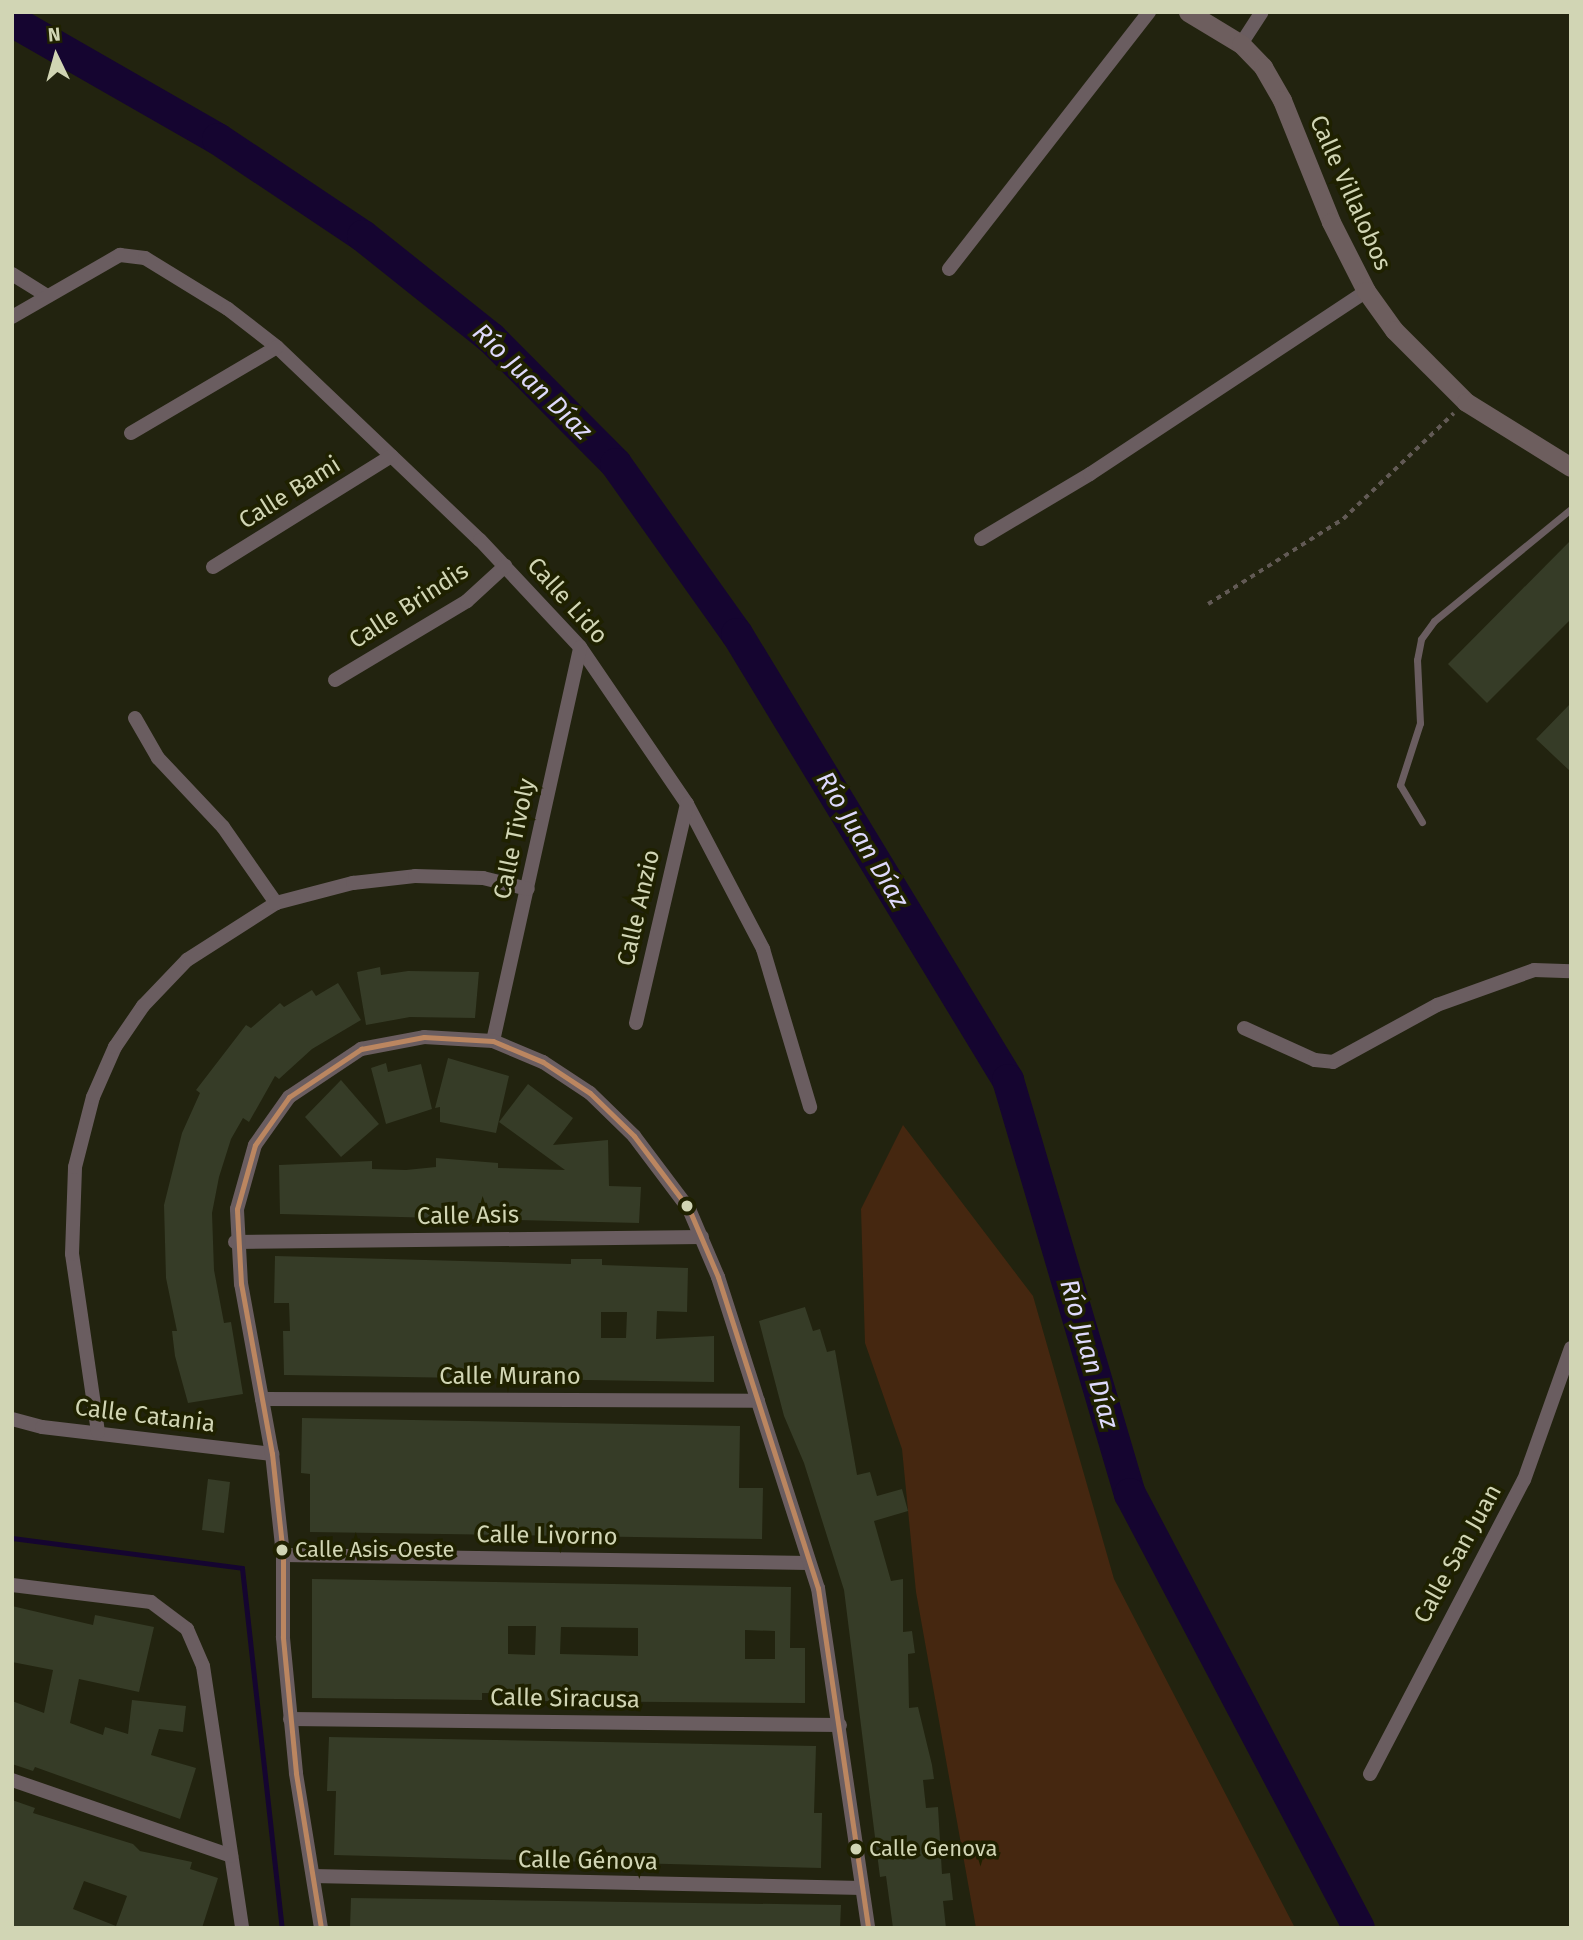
<!DOCTYPE html>
<html>
<head>
<meta charset="utf-8">
<style>
  body { margin:0 }
  #map { position:relative; width:1583px; height:1940px; overflow:hidden; background:#22230f; font-family:"Fira Sans",sans-serif }
  div>[style] { position:absolute }
  [style*='--x'] { left:calc(var(--x)*1px); top:calc(var(--y)*1px); width:calc(var(--w)*1px); rotate:calc(var(--a)*1deg) }
  .green>* { inset:0; background:#452710 }
  .stream>* { height:5px; margin:-2.5px; padding:0 2.5px; transform-origin:2.5px; border-radius:2.5px; background:#150530 }
  .river>* { height:32px; margin:-16px; padding:0 16px; transform-origin:16px; border-radius:16px; background:#150530 }
  .building>* { inset:0; background:#363c27 }
  .path>* { height:3.5px; margin-top:-1.75px; transform-origin:0; background:repeating-linear-gradient(90deg,#625a55 0 5px,transparent 0 10px) }
  .service>* { height:7px; margin:-3.5px; padding:0 3.5px; transform-origin:3.5px; border-radius:3.5px; background:#6a5d60 }
  .minor>* { height:14px; margin:-7px; padding:0 7px; transform-origin:7px; border-radius:7px; background:#6a5d60 }
  .secondary>* { height:19px; margin:-9.5px; padding:0 9.5px; transform-origin:9.5px; border-radius:9.5px; background:#6d5e5e }
  .bus-1>* { height:5px; margin:-2.5px; padding:0 2.5px; transform-origin:2.5px; border-radius:2.5px; background:#bb8660 }
  .dots>* { width:19px; height:19px; translate:-50% -50%; box-sizing:border-box; border:4px solid #1f2100; border-radius:50% }
  span { translate:-50% -50%; white-space:nowrap; text-align:center; line-height:1.15; -webkit-text-stroke:7px #1f2100; paint-order:stroke }
  .bus-label { font-size:22px; color:#d1d5b4 }
  .left { translate:0 -50%; text-align:left }
  .street-label { font-size:24px; color:#d1d5b4 }
  .water-label { font-size:26px; color:#ded9fc; font-style:italic }
  .frame { position:absolute; inset:0; border:14px solid #d1d5b4; pointer-events:none }
  .north { position:absolute; left:21px; top:21px; width:70px; height:70px; -webkit-text-stroke:5px #1f2100; paint-order:stroke; rotate:355deg; font-size:19px; font-weight:700; line-height:28px; text-align:center; color:#d1d5b4 }
  .north::after { content:''; display:block; margin:auto; width:24px; height:32px; background:#d1d5b4; clip-path:polygon(50% 0,100% 100%,50% 72%,0 100%) }
</style>
</head>
<body>
<div id="map">
  <div class="green">
    <div style="clip-path:polygon(903px 1125px,1033px 1296px,1114px 1579px,1295px 1928px,976px 1928px,916px 1592px,902px 1449px,865px 1343px,861px 1209px)"></div>
  </div>
  <div class="stream">
    <div style="--x:12;--y:1538;--w:232;--a:7.4"></div>
    <div style="--x:242;--y:1568;--w:362;--a:83.7"></div>
  </div>
  <div class="river">
    <div style="--x:12;--y:21;--w:237;--a:29.8"></div>
    <div style="--x:218;--y:139;--w:174;--a:33.8"></div>
    <div style="--x:363;--y:236;--w:164;--a:38.6"></div>
    <div style="--x:491;--y:338;--w:177;--a:45.2"></div>
    <div style="--x:616;--y:464;--w:209;--a:54.6"></div>
    <div style="--x:737;--y:634;--w:522;--a:58.72"></div>
    <div style="--x:1008;--y:1080;--w:432;--a:73.6"></div>
    <div style="--x:1130;--y:1494;--w:491;--a:62.2"></div>
  </div>
  <div class="building">
    <div style="clip-path:polygon(1571px 540px,1571px 619px,1487px 703px,1448px 664px)"></div>
    <div style="clip-path:polygon(1571px 703px,1571px 772px,1536px 739px)"></div>
    <div style="clip-path:polygon(380px 967px,381px 975px,408px 971px,479px 972px,475px 1018px,410px 1017px,366px 1025px,357px 972px)"></div>
    <div style="clip-path:polygon(338px 983px,361px 1020px,312px 1049px,279px 1079px,275px 1076px,249px 1122px,243px 1118px,231px 1139px,219px 1177px,212px 1213px,214px 1270px,224px 1323px,231px 1322px,243px 1394px,188px 1403px,175px 1356px,172px 1331px,177px 1331px,166px 1278px,164px 1205px,182px 1133px,200px 1093px,196px 1090px,246px 1025px,251px 1028px,280px 1003px,284px 1007px,312px 990px,316px 996px)"></div>
    <div style="clip-path:polygon(448px 1058px,509px 1076px,496px 1133px,440px 1122px,440px 1107px,435px 1108px)"></div>
    <div style="clip-path:polygon(386px 1063px,388px 1072px,421px 1064px,432px 1109px,386px 1124px,371px 1068px)"></div>
    <div style="clip-path:polygon(341px 1080px,379px 1124px,341px 1157px,305px 1117px)"></div>
    <div style="clip-path:polygon(528px 1084px,573px 1118px,553px 1145px,608px 1140px,609px 1186px,641px 1187px,639px 1223px,280px 1214px,279px 1165px,372px 1161px,372px 1169px,406px 1170px,436px 1167px,436px 1158px,498px 1163px,498px 1168px,565px 1170px,499px 1122px)"></div>
    <div style="clip-path:polygon(evenodd,275px 1256px,571px 1264px,571px 1259px,602px 1259px,602px 1265px,688px 1268px,687px 1312px,657px 1311px,656px 1339px,714px 1336px,714px 1382px,284px 1375px,283px 1331px,290px 1331px,289px 1303px,274px 1303px,275px 1256px,601px 1312px,627px 1312px,626px 1338px,601px 1338px,601px 1312px)"></div>
    <div style="clip-path:polygon(805px 1307px,813px 1331px,820px 1329px,827px 1352px,835px 1350px,857px 1475px,870px 1472px,877px 1496px,902px 1489px,908px 1511px,874px 1521px,891px 1581px,903px 1579px,903px 1632px,912px 1631px,915px 1653px,908px 1654px,909px 1708px,918px 1707px,932px 1765px,934px 1779px,923px 1780px,926px 1808px,938px 1807px,942px 1874px,950px 1873px,953px 1900px,943px 1901px,946px 1928px,893px 1928px,886px 1876px,880px 1877px,844px 1590px,804px 1463px,784px 1416px,759px 1321px)"></div>
    <div style="clip-path:polygon(302px 1418px,740px 1426px,739px 1488px,763px 1488px,762px 1539px,310px 1532px,310px 1474px,301px 1473px)"></div>
    <div style="clip-path:polygon(208px 1479px,230px 1482px,224px 1533px,202px 1530px)"></div>
    <div style="clip-path:polygon(evenodd,312px 1579px,791px 1587px,790px 1648px,805px 1648px,805px 1703px,535px 1701px,512px 1699px,512px 1693px,482px 1693px,482px 1700px,312px 1698px,312px 1579px,508px 1626px,536px 1626px,535px 1655px,508px 1654px,508px 1626px,312px 1579px,561px 1627px,638px 1628px,638px 1656px,560px 1654px,561px 1627px,312px 1579px,745px 1630px,775px 1631px,775px 1659px,745px 1659px,745px 1630px)"></div>
    <div style="clip-path:polygon(12px 1606px,93px 1625px,95px 1615px,154px 1627px,139px 1692px,79px 1679px,70px 1723px,103px 1735px,105px 1727px,128px 1734px,132px 1700px,186px 1706px,183px 1732px,159px 1729px,151px 1755px,196px 1768px,180px 1819px,35px 1767px,33px 1771px,12px 1764px,12px 1701px,44px 1713px,53px 1670px,12px 1662px)"></div>
    <div style="clip-path:polygon(329px 1737px,816px 1746px,814px 1813px,822px 1813px,821px 1868px,334px 1855px,336px 1791px,327px 1791px)"></div>
    <div style="clip-path:polygon(evenodd,12px 1800px,35px 1808px,33px 1813px,133px 1844px,140px 1851px,192px 1862px,190px 1869px,218px 1878px,202px 1928px,12px 1928px,12px 1800px,84px 1881px,127px 1896px,116px 1926px,73px 1909px,84px 1881px)"></div>
    <div style="clip-path:polygon(351px 1898px,841px 1905px,840px 1928px,350px 1928px)"></div>
  </div>
  <div class="path">
    <div style="--x:1208;--y:604;--w:160;--a:-32.2"></div>
    <div style="--x:1343;--y:519;--w:153;--a:-43.7"></div>
  </div>
  <div class="service">
    <div style="--x:1422;--y:822;--w:43;--a:-120.7"></div>
    <div style="--x:1400;--y:785;--w:65;--a:-72.1"></div>
    <div style="--x:1420;--y:723;--w:63;--a:-92.7"></div>
    <div style="--x:1417;--y:660;--w:21;--a:-79"></div>
    <div style="--x:1421;--y:639;--w:22;--a:-54"></div>
    <div style="--x:1434;--y:621;--w:177;--a:-39.3"></div>
  </div>
  <div class="minor">
    <div style="--x:1241;--y:44;--w:38;--a:-57"></div>
    <div style="--x:949;--y:269;--w:326;--a:-52.1"></div>
    <div style="--x:12;--y:274;--w:39;--a:32"></div>
    <div style="--x:12;--y:317;--w:125;--a:-29.9"></div>
    <div style="--x:120;--y:255;--w:25;--a:7"></div>
    <div style="--x:145;--y:258;--w:97;--a:31.6"></div>
    <div style="--x:228;--y:309;--w:62;--a:37.8"></div>
    <div style="--x:277;--y:347;--w:280;--a:43.6"></div>
    <div style="--x:480;--y:540;--w:146;--a:46.9"></div>
    <div style="--x:580;--y:647;--w:190;--a:55.7"></div>
    <div style="--x:687;--y:804;--w:164;--a:62.3"></div>
    <div style="--x:763;--y:949;--w:165;--a:73.4"></div>
    <div style="--x:131;--y:433;--w:169;--a:-30.5"></div>
    <div style="--x:981;--y:539;--w:127;--a:-30.8"></div>
    <div style="--x:1090;--y:474;--w:331;--a:-33.5"></div>
    <div style="--x:213;--y:567;--w:210;--a:-31.9"></div>
    <div style="--x:335;--y:680;--w:154;--a:-30.9"></div>
    <div style="--x:467;--y:601;--w:52;--a:-42.6"></div>
    <div style="--x:135;--y:718;--w:46;--a:60.1"></div>
    <div style="--x:158;--y:758;--w:95;--a:46.7"></div>
    <div style="--x:223;--y:827;--w:93;--a:55.1"></div>
    <div style="--x:636;--y:1023;--w:225;--a:-76.9"></div>
    <div style="--x:1244;--y:1028;--w:78;--a:24.3"></div>
    <div style="--x:1315;--y:1060;--w:18;--a:6"></div>
    <div style="--x:1333;--y:1062;--w:119;--a:-28.7"></div>
    <div style="--x:1437;--y:1005;--w:103;--a:-19.8"></div>
    <div style="--x:1534;--y:970;--w:37;--a:2"></div>
    <div style="--x:493;--y:1041;--w:403;--a:-77.5"></div>
    <div style="--x:235;--y:1242;--w:467;--a:-0.6"></div>
    <div style="--x:262;--y:1399;--w:496;--a:0.2"></div>
    <div style="--x:12;--y:1419;--w:31;--a:15"></div>
    <div style="--x:42;--y:1427;--w:232;--a:6.7"></div>
    <div style="--x:98;--y:1432;--w:180;--a:-98.3"></div>
    <div style="--x:72;--y:1254;--w:87;--a:-88"></div>
    <div style="--x:75;--y:1167;--w:72;--a:-75.6"></div>
    <div style="--x:93;--y:1097;--w:55;--a:-66.3"></div>
    <div style="--x:115;--y:1047;--w:50;--a:-55.7"></div>
    <div style="--x:143;--y:1006;--w:64;--a:-46.3"></div>
    <div style="--x:187;--y:960;--w:106;--a:-32.6"></div>
    <div style="--x:276;--y:903;--w:80;--a:-14.6"></div>
    <div style="--x:353;--y:883;--w:62;--a:-6.4"></div>
    <div style="--x:415;--y:876;--w:68;--a:1.7"></div>
    <div style="--x:483;--y:878;--w:46;--a:13.7"></div>
    <div style="--x:283;--y:1555;--w:526;--a:0.87"></div>
    <div style="--x:12;--y:1585;--w:140;--a:7"></div>
    <div style="--x:151;--y:1602;--w:45;--a:36.9"></div>
    <div style="--x:187;--y:1629;--w:40;--a:66.6"></div>
    <div style="--x:203;--y:1666;--w:265;--a:81.5"></div>
    <div style="--x:290;--y:1719;--w:550;--a:0.63"></div>
    <div style="--x:1370;--y:1774;--w:332;--a:-62.4"></div>
    <div style="--x:1524;--y:1480;--w:140;--a:-70.4"></div>
    <div style="--x:12;--y:1780;--w:232;--a:19.1"></div>
    <div style="--x:313;--y:1876;--w:549;--a:1.25"></div>
    <div style="--x:321;--y:1928;--w:157;--a:-99.2"></div>
    <div style="--x:296;--y:1773;--w:137;--a:-95.5"></div>
    <div style="--x:283;--y:1637;--w:82;--a:-90"></div>
    <div style="--x:283;--y:1555;--w:102;--a:-96.2"></div>
    <div style="--x:272;--y:1454;--w:173;--a:-100.3"></div>
    <div style="--x:241;--y:1284;--w:75;--a:-93.1"></div>
    <div style="--x:237;--y:1209;--w:66;--a:-74.3"></div>
    <div style="--x:255;--y:1145;--w:59;--a:-54.7"></div>
    <div style="--x:289;--y:1097;--w:87;--a:-33.7"></div>
    <div style="--x:361;--y:1049;--w:64;--a:-10.8"></div>
    <div style="--x:424;--y:1037;--w:69;--a:3.3"></div>
    <div style="--x:493;--y:1041;--w:54;--a:22.8"></div>
    <div style="--x:543;--y:1062;--w:56;--a:33.4"></div>
    <div style="--x:590;--y:1093;--w:62;--a:44.3"></div>
    <div style="--x:634;--y:1136;--w:91;--a:53"></div>
    <div style="--x:689;--y:1209;--w:74;--a:66.9"></div>
    <div style="--x:718;--y:1277;--w:327;--a:72.2"></div>
    <div style="--x:818;--y:1588;--w:344;--a:81.6"></div>
  </div>
  <div class="secondary">
    <div style="--x:1188;--y:12;--w:62;--a:31.1"></div>
    <div style="--x:1241;--y:44;--w:32;--a:46"></div>
    <div style="--x:1263;--y:67;--w:38;--a:60"></div>
    <div style="--x:1282;--y:100;--w:131;--a:68.1"></div>
    <div style="--x:1331;--y:222;--w:77;--a:63.1"></div>
    <div style="--x:1366;--y:291;--w:48;--a:54.3"></div>
    <div style="--x:1394;--y:330;--w:102;--a:45"></div>
    <div style="--x:1466;--y:402;--w:123;--a:31.8"></div>
  </div>
  <div class="bus-1">
    <div style="--x:321;--y:1928;--w:157;--a:-99.2"></div>
    <div style="--x:296;--y:1773;--w:137;--a:-95.5"></div>
    <div style="--x:283;--y:1637;--w:82;--a:-90"></div>
    <div style="--x:283;--y:1555;--w:102;--a:-96.2"></div>
    <div style="--x:272;--y:1454;--w:173;--a:-100.3"></div>
    <div style="--x:241;--y:1284;--w:75;--a:-93.1"></div>
    <div style="--x:237;--y:1209;--w:66;--a:-74.3"></div>
    <div style="--x:255;--y:1145;--w:59;--a:-54.7"></div>
    <div style="--x:289;--y:1097;--w:87;--a:-33.7"></div>
    <div style="--x:361;--y:1049;--w:64;--a:-10.8"></div>
    <div style="--x:424;--y:1037;--w:69;--a:3.3"></div>
    <div style="--x:493;--y:1041;--w:54;--a:22.8"></div>
    <div style="--x:543;--y:1062;--w:56;--a:33.4"></div>
    <div style="--x:590;--y:1093;--w:62;--a:44.3"></div>
    <div style="--x:634;--y:1136;--w:91;--a:53"></div>
    <div style="--x:689;--y:1209;--w:74;--a:66.9"></div>
    <div style="--x:718;--y:1277;--w:327;--a:72.2"></div>
    <div style="--x:818;--y:1588;--w:344;--a:81.6"></div>
  </div>
  <div class="dots">
    <div style="left:687px;top:1206px;background:#d1d5b4"></div>
    <div style="left:282px;top:1550px;background:#d1d5b4"></div>
    <div style="left:856px;top:1849px;background:#d1d5b4"></div>
  </div>
  <div class="bus-label">
    <span class="left" style="left:295px;top:1550px">Calle Asis-Oeste</span>
    <span class="left" style="left:869px;top:1849px">Calle Genova</span>
  </div>
  <div class="street-label">
    <span style="left:1350px;top:193px;rotate:66deg">Calle Villalobos</span>
    <span style="left:290px;top:493px;rotate:-32deg">Calle Bami</span>
    <span style="left:567px;top:601px;rotate:48deg">Calle Lido</span>
    <span style="left:409px;top:606px;rotate:-33deg">Calle Brindis</span>
    <span style="left:515px;top:839px;rotate:-78deg">Calle Tivoly</span>
    <span style="left:639px;top:908px;rotate:-77deg">Calle Anzio</span>
    <span style="left:468px;top:1216px;rotate:-1deg">Calle Asis</span>
    <span style="left:510px;top:1377px">Calle Murano</span>
    <span style="left:145px;top:1416px;rotate:7deg">Calle Catania</span>
    <span style="left:547px;top:1536px;rotate:1deg">Calle Livorno</span>
    <span style="left:1458px;top:1554px;rotate:-61deg">Calle San Juan</span>
    <span style="left:565px;top:1699px;rotate:1deg">Calle Siracusa</span>
    <span style="left:588px;top:1861px;rotate:1deg">Calle Génova</span>
  </div>
  <div class="water-label">
    <span style="left:532px;top:382px;rotate:44deg">Río Juan Díaz</span>
    <span style="left:862px;top:840px;rotate:59deg">Río Juan Díaz</span>
    <span style="left:1089px;top:1354px;rotate:74deg">Río Juan Díaz</span>
  </div>
  <div class="frame"></div>
  <div class="north">N</div>
</div>
</body>
</html>
